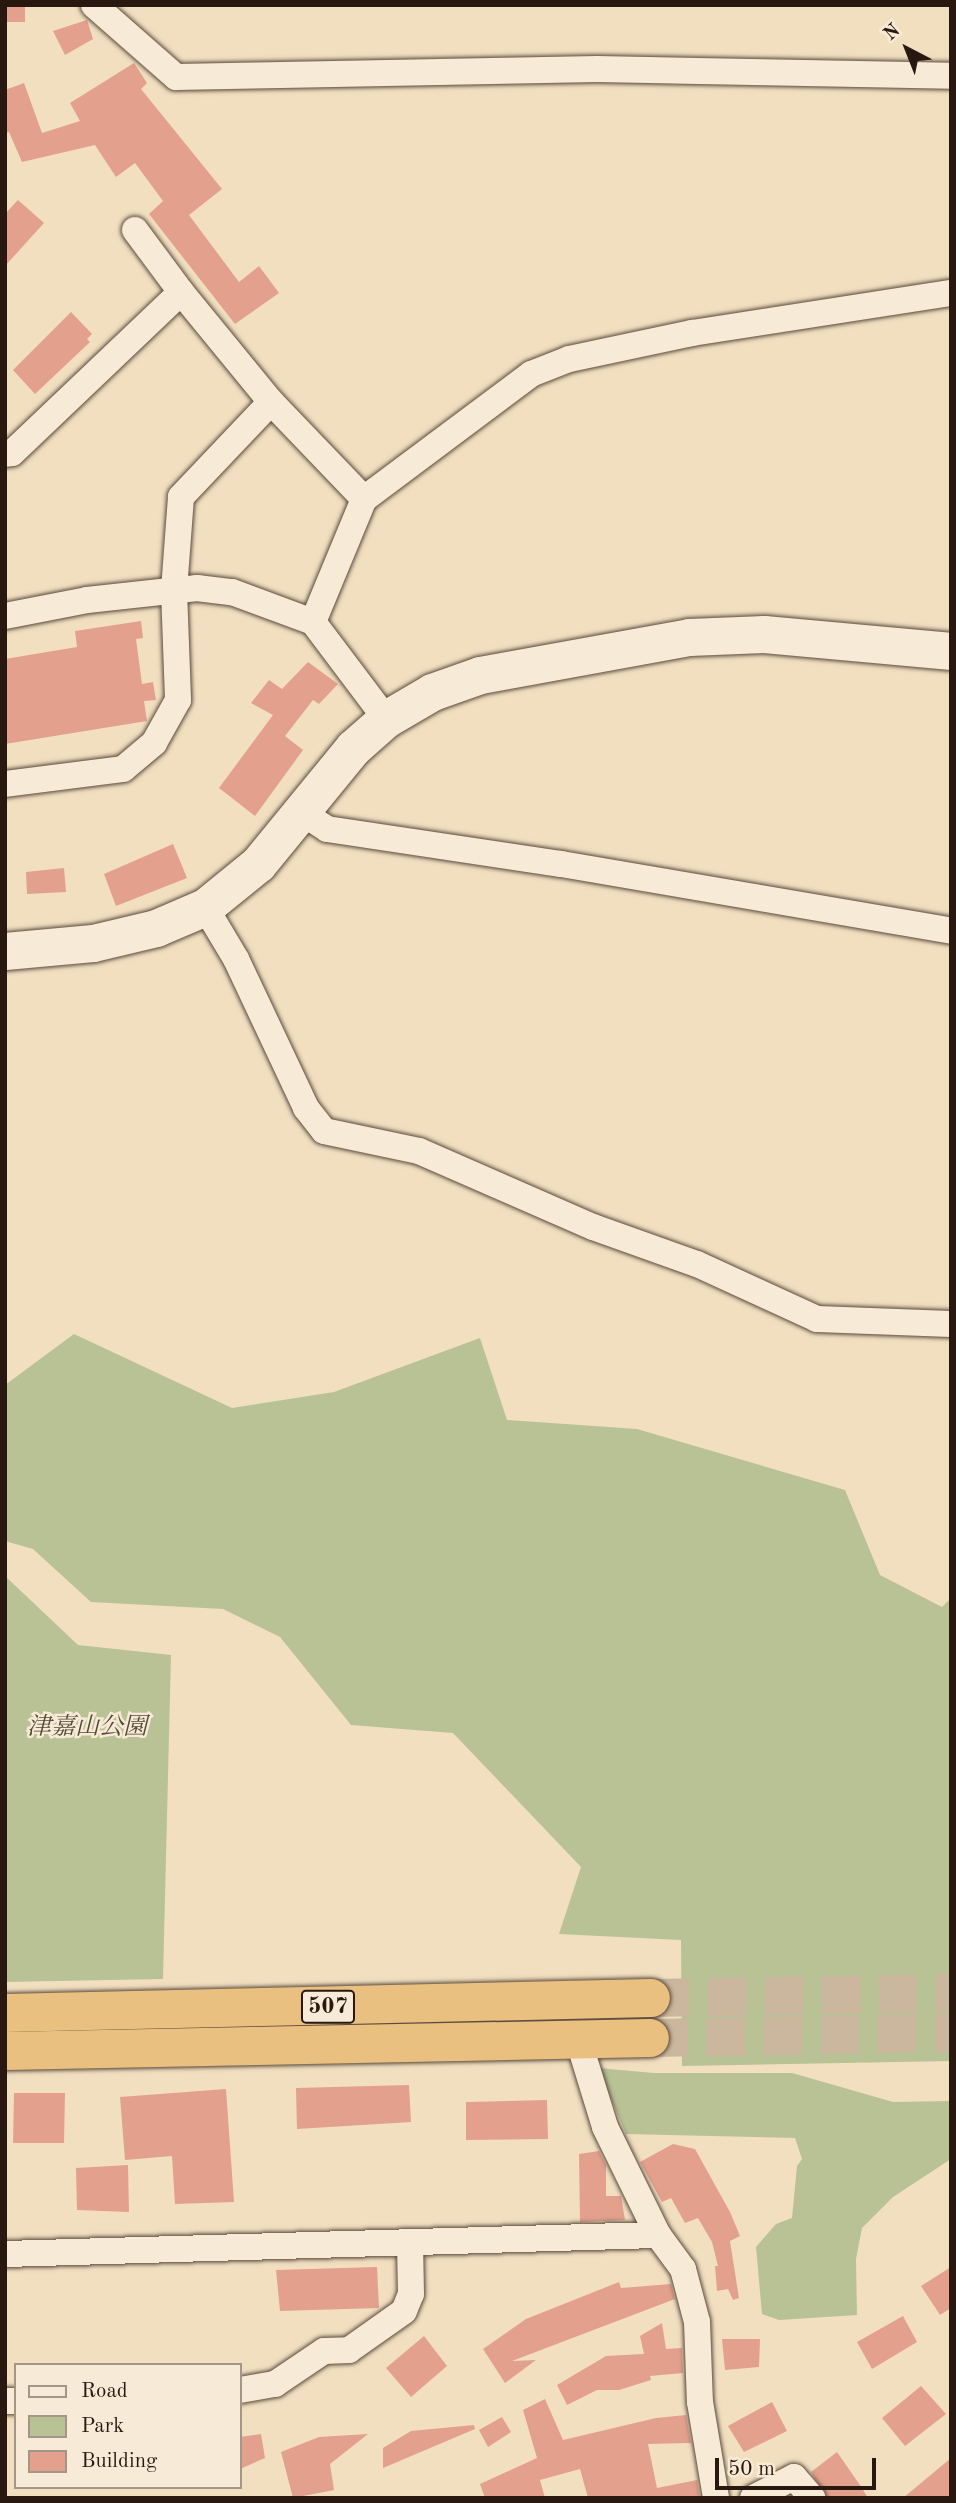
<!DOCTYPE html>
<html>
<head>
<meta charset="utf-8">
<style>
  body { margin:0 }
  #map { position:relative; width:956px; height:2503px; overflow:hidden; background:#f2dfc0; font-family:"Old Standard TT","Noto Serif JP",serif }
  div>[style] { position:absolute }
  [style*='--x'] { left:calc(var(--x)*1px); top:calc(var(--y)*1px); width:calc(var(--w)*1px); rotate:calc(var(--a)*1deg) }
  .green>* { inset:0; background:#b8c295 }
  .building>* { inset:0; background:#e3a08d }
  .highway-tunnel>* { height:38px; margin-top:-19px; transform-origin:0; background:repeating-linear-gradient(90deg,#cab79d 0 38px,transparent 0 57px) }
  .roads { filter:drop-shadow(0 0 2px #5a4a3c) drop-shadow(0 0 2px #5a4a3c) }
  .street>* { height:26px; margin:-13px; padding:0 13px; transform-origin:13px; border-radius:13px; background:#f7ead6 }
  .secondary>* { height:37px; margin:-18.5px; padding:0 18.5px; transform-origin:18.5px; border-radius:18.5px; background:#f7ead6 }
  .highway>* { height:38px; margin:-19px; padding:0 19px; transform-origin:19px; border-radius:19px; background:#e9c080 }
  span { translate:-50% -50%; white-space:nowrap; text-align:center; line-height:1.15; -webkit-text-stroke:5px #f7ead6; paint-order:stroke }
  .shield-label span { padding:2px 5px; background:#f7ead6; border:2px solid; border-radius:5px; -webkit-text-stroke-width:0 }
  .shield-label { font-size:23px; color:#281810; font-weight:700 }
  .park-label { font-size:24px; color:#534b38; font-style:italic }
  .frame { position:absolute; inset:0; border:7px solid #281810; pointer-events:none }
  .legend { position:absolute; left:14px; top:2363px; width:228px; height:126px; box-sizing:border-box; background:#f7ead6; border:2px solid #a49687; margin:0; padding:9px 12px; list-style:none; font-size:21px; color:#281810 }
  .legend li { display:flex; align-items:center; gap:14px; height:35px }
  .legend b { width:35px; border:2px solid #a49687 }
  .north { position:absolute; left:872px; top:14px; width:70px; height:70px; -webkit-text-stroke:5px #f7ead6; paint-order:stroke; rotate:318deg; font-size:19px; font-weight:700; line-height:28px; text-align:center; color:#281810 }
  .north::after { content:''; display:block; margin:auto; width:24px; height:32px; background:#281810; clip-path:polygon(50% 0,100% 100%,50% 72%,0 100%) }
  .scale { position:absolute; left:715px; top:2458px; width:161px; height:32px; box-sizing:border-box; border:4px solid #281810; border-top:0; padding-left:9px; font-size:21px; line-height:24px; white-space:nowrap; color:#281810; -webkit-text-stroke:5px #f7ead6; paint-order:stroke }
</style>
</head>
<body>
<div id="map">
  <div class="green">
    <div style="clip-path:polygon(74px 1334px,232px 1408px,334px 1392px,480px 1338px,507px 1420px,637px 1429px,845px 1490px,880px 1575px,942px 1607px,951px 1598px,951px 2061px,682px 2066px,681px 1940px,559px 1934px,581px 1867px,453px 1733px,351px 1725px,280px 1637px,223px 1609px,91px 1602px,33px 1549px,5px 1541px,5px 1385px)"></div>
    <div style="clip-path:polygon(5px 1576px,78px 1645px,171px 1655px,163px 1979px,5px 1982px)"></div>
    <div style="clip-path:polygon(598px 2068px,654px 2073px,792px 2073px,893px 2102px,951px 2101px,951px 2159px,893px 2197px,862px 2228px,856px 2259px,857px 2315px,779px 2320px,762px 2314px,756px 2247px,776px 2224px,792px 2218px,797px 2166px,802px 2159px,795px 2138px,626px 2134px)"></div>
  </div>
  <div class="building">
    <div style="clip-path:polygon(5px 5px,25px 5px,25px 22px,5px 22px)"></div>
    <div style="clip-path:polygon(87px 20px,93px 39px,65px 55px,53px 31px)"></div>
    <div style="clip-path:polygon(134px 63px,147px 83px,141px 89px,222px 189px,189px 215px,239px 282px,259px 266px,279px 293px,235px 324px,149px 214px,163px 201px,135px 163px,116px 177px,95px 145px,22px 162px,9px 132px,5px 133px,5px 90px,24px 83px,42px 133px,80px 121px,70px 103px)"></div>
    <div style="clip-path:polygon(18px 200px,44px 223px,5px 266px,5px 214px)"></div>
    <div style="clip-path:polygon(71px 312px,92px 334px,87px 339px,90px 342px,35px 394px,13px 370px)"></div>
    <div style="clip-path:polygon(141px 621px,143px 638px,136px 639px,142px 684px,153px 682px,156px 700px,144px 701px,147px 721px,5px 744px,5px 659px,77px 647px,75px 631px)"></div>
    <div style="clip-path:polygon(308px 662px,338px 684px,319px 704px,313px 700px,285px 736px,303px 750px,255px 816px,219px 788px,273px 715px,251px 703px,269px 680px,282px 689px)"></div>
    <div style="clip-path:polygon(173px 844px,187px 878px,116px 906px,104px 874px)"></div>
    <div style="clip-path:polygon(64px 868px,66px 892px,27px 894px,26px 872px)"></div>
    <div style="clip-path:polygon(409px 2085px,411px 2122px,297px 2129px,296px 2088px)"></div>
    <div style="clip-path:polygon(226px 2089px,234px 2202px,175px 2204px,172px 2156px,125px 2160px,120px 2097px)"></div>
    <div style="clip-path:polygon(14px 2093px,65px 2093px,64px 2143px,13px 2143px)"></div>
    <div style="clip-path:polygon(547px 2100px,548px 2139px,466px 2140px,466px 2102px)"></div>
    <div style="clip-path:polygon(673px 2144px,695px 2149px,730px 2212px,740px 2236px,730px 2241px,739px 2298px,733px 2300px,728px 2289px,717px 2291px,715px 2266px,718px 2266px,712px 2242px,698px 2218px,685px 2223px,671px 2198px,662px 2202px,640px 2162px)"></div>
    <div style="clip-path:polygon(599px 2151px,606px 2165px,606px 2196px,621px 2196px,625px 2220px,580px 2222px,579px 2154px)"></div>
    <div style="clip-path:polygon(128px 2165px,129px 2212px,77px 2210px,76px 2168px)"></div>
    <div style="clip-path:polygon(377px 2267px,379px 2308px,280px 2311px,276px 2270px)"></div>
    <div style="clip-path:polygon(951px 2267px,951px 2308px,940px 2315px,921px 2286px)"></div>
    <div style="clip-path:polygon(619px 2282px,621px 2288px,671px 2284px,675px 2299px,512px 2361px,536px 2360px,505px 2383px,483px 2349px,526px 2319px)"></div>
    <div style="clip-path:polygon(903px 2316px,917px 2342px,872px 2369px,857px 2342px)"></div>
    <div style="clip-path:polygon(662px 2323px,666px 2349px,682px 2348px,683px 2373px,650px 2376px,651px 2380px,619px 2390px,597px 2390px,567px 2405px,557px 2385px,606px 2356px,644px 2354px,640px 2336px)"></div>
    <div style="clip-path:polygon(424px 2336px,447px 2366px,411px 2397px,386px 2368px)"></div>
    <div style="clip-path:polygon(722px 2339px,760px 2339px,759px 2367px,725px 2370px)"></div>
    <div style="clip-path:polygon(921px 2386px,946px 2414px,905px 2446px,882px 2418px)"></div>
    <div style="clip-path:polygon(545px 2399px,563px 2440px,656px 2418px,686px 2415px,691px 2443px,648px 2444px,657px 2488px,697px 2480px,700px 2498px,588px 2498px,580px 2469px,540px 2480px,545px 2498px,485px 2498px,480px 2484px,537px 2458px,523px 2410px)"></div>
    <div style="clip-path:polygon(772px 2402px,787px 2431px,744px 2452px,728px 2426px)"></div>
    <div style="clip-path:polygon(502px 2417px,511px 2432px,488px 2447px,479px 2430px)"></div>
    <div style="clip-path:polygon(474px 2425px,475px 2429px,383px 2468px,383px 2448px,411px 2431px)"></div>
    <div style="clip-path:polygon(261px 2434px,265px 2458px,240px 2469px,240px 2437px)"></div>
    <div style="clip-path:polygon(368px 2434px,330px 2464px,334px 2490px,293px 2498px,281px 2452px,319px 2437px)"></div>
    <div style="clip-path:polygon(837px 2452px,860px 2485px,868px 2498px,827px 2498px,811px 2472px)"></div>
    <div style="clip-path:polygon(951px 2458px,951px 2498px,903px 2498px)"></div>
  </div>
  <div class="highway-tunnel">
    <div style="--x:651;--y:1998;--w:300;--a:-1"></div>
    <div style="--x:650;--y:2038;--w:301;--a:-1"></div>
  </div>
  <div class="roads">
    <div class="street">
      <div style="--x:94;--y:5;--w:109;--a:41.3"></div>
      <div style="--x:176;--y:77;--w:421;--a:-1.1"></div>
      <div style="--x:597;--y:69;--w:354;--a:1.1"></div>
      <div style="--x:135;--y:230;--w:77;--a:53.4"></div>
      <div style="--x:271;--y:402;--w:134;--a:46.2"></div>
      <div style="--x:5;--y:454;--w:7;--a:-8"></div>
      <div style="--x:12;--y:453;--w:233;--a:-43.6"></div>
      <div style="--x:181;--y:292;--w:142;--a:50.7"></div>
      <div style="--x:271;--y:402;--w:131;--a:133.5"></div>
      <div style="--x:181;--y:497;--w:93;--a:94.3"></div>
      <div style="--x:174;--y:590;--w:110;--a:87.9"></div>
      <div style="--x:178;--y:700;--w:49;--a:119.2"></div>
      <div style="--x:154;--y:743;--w:40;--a:140"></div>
      <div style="--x:123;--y:769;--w:119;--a:172.8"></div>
      <div style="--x:5;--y:616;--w:84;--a:-11"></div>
      <div style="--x:87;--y:600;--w:111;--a:-6.2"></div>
      <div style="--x:197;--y:588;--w:35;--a:7"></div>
      <div style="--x:232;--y:592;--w:86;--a:20.3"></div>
      <div style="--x:313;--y:622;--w:121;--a:53"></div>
      <div style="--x:313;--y:622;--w:133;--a:-67.5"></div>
      <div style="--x:364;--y:499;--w:209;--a:-36.8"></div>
      <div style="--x:531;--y:374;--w:41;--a:-21.5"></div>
      <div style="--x:569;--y:359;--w:126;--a:-11.9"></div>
      <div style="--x:692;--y:333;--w:262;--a:-8.8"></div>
      <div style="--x:301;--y:812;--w:31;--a:33"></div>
      <div style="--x:327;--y:829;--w:237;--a:8.5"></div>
      <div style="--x:561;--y:864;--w:396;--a:9.7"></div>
      <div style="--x:205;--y:907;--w:61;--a:59.2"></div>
      <div style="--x:236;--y:959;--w:165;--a:64.8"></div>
      <div style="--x:306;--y:1108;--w:29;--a:52"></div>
      <div style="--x:324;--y:1131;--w:97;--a:11.9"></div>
      <div style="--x:419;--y:1151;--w:190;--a:23.6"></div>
      <div style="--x:593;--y:1227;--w:110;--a:19.6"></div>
      <div style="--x:697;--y:1264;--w:132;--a:24.6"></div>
      <div style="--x:817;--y:1319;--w:134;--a:2.1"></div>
      <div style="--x:578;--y:2039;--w:92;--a:72.9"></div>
      <div style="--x:605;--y:2127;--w:120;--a:63.9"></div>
      <div style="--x:658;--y:2235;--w:42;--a:53.7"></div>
      <div style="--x:683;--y:2269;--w:55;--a:75.2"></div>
      <div style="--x:697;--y:2322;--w:80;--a:87.9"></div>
      <div style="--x:700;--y:2402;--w:97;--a:80.5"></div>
      <div style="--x:5;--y:2254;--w:653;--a:-1.67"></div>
      <div style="--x:240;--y:2390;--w:36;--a:-10"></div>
      <div style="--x:275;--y:2384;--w:59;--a:-34"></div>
      <div style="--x:324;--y:2351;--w:25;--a:-2"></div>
      <div style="--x:349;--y:2350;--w:67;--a:-35.3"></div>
      <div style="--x:404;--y:2311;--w:18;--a:-68"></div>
      <div style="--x:411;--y:2294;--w:51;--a:-91.1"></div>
      <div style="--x:5;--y:2401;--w:11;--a:0"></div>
      <div style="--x:753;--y:2498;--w:46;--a:-27.1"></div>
      <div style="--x:794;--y:2477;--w:28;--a:49"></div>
    </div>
    <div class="secondary">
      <div style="--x:5;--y:951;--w:88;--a:-5.2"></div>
      <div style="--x:93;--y:943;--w:65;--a:-13.4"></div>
      <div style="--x:156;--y:928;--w:53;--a:-23.2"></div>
      <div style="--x:205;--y:907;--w:68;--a:-39.1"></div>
      <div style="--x:258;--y:864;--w:150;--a:-50.7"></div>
      <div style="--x:353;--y:748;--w:44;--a:-41.3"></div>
      <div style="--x:386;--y:719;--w:53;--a:-30.4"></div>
      <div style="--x:432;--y:692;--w:51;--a:-19.5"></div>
      <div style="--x:480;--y:675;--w:212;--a:-10.3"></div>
      <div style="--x:689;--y:637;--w:75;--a:-2.3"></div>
      <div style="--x:764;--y:634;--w:188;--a:5.2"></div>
    </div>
    <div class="highway">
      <div style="--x:5;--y:2013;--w:646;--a:-1.33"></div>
      <div style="--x:5;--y:2051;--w:645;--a:-1.15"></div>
    </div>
  </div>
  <div class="shield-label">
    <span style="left:328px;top:2007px">507</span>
  </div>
  <div class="park-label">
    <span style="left:87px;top:1729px">津嘉山公園</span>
  </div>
  <div class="frame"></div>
  <ul class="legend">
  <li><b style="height:9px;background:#f7ead6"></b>Road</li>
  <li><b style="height:19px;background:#b8c295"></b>Park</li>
  <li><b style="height:19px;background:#e3a08d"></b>Building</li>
  </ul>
  <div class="north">N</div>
  <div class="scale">50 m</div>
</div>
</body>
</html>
